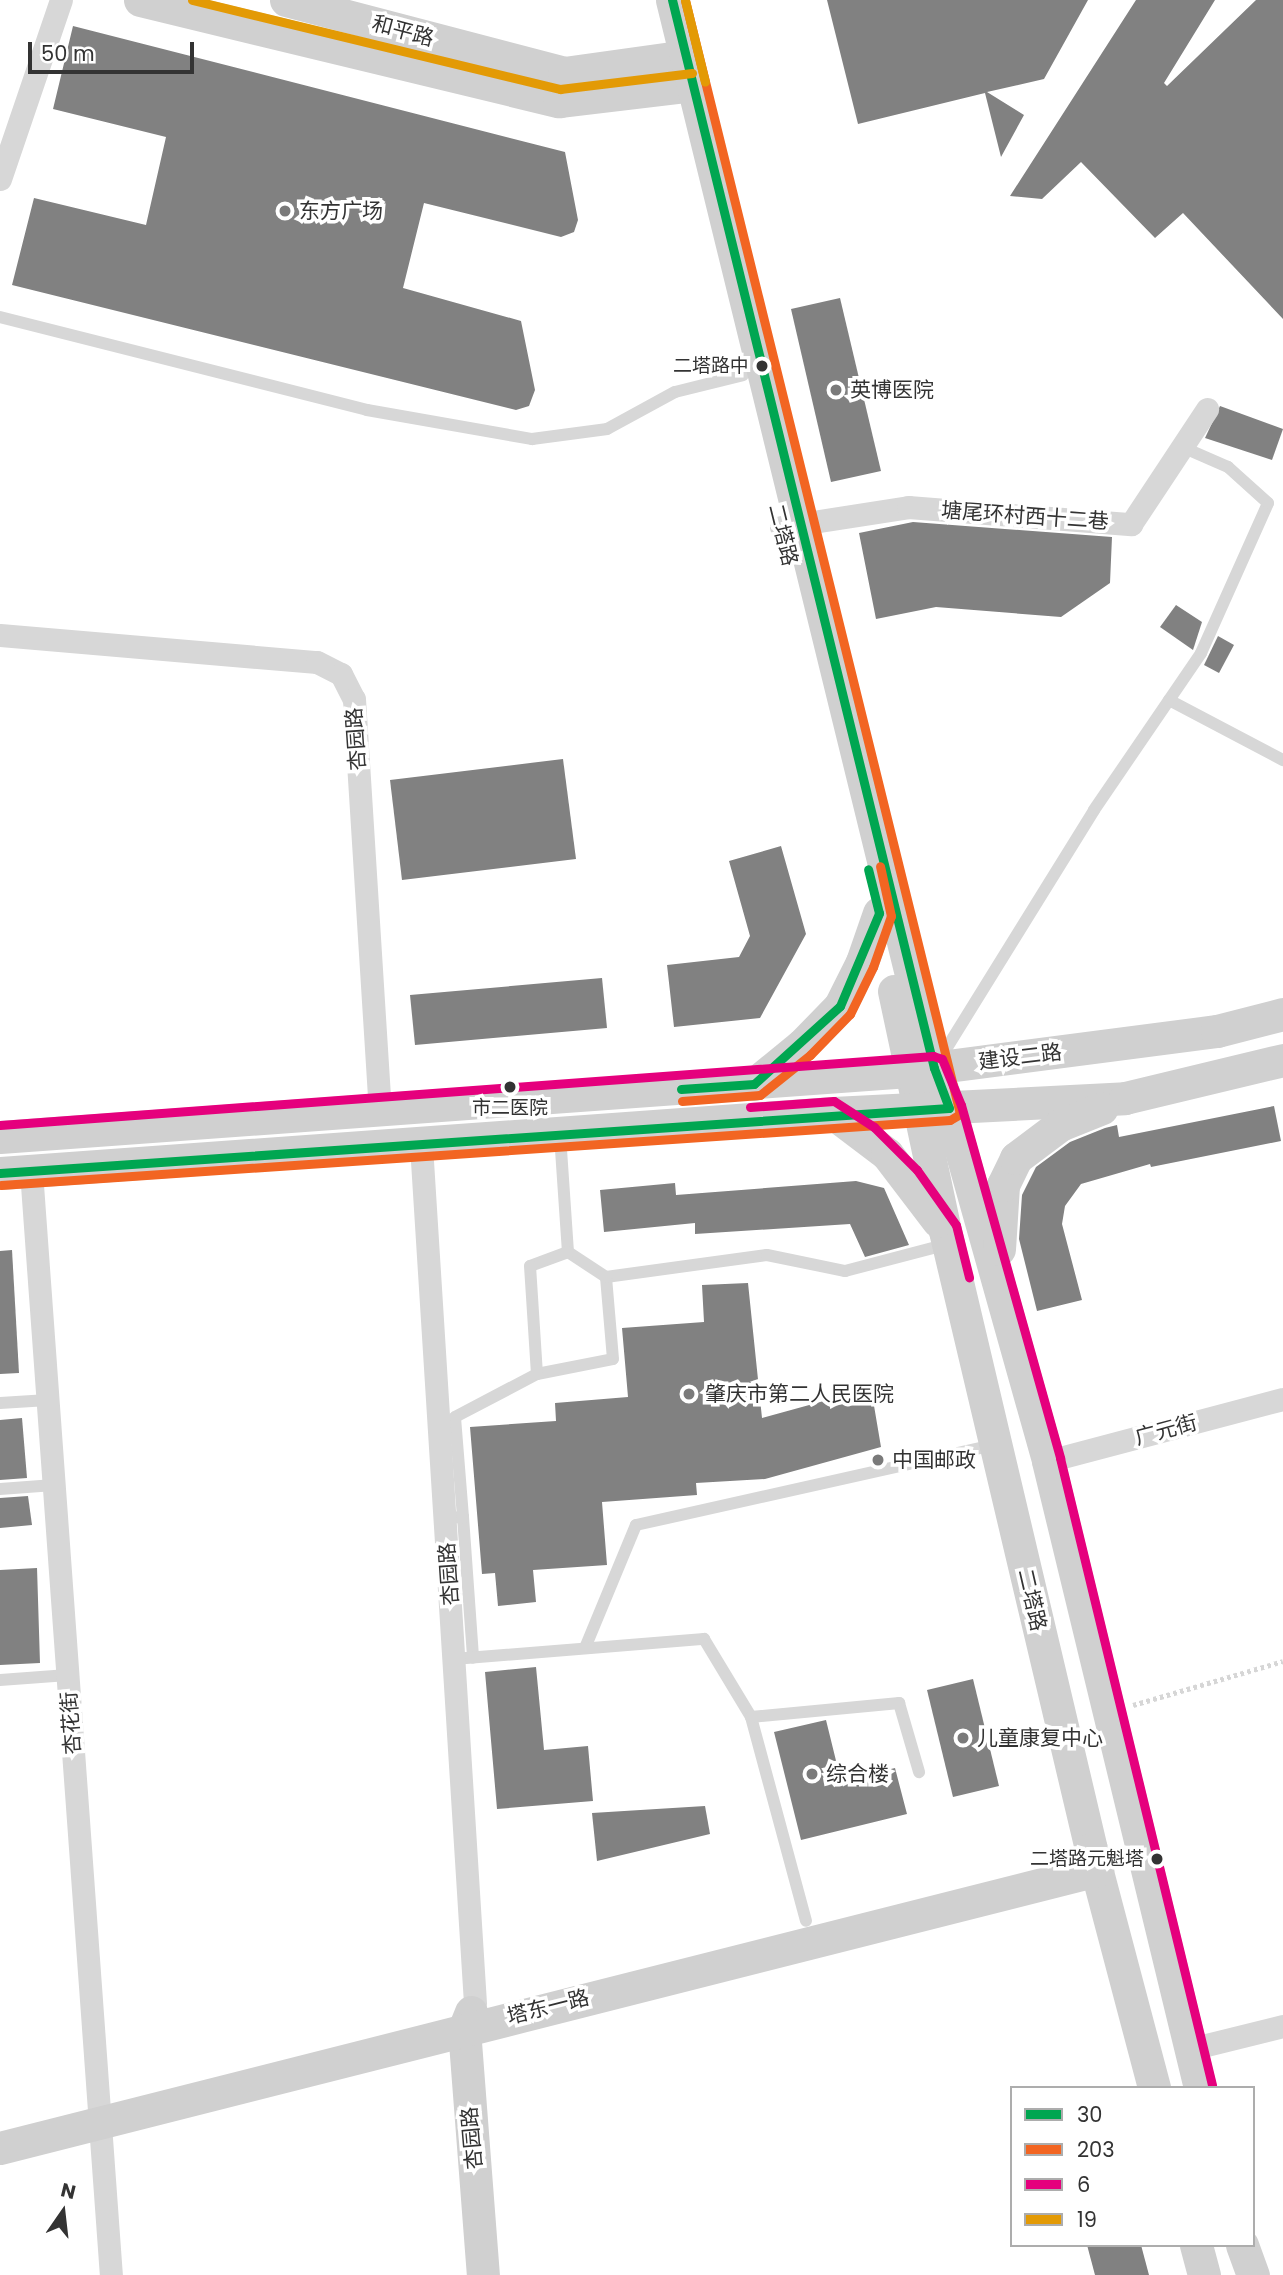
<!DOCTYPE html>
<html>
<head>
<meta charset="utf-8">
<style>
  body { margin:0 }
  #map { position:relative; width:1283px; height:2275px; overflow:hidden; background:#fff; font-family:Poppins,"Noto Sans SC",sans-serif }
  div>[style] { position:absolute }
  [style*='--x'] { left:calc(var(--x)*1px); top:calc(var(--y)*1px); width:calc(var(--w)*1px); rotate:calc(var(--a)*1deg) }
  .building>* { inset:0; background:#818181 }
  .path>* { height:4.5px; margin-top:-2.25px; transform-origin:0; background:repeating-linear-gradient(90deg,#d6d6d6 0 3.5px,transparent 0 7px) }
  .lane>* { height:12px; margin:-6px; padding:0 6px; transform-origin:6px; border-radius:6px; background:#d7d7d7 }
  .street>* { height:23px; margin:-11.5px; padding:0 11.5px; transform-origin:11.5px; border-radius:11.5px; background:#d7d7d7 }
  .secondary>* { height:33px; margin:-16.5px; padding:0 16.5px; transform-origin:16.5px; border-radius:16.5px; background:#d0d0d0 }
  .bus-1>* { height:9px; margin:-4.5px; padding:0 4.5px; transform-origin:4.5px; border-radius:4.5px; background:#00a651 }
  .bus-2>* { height:9px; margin:-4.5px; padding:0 4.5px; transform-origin:4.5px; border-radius:4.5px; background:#f26522 }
  .bus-3>* { height:9px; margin:-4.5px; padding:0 4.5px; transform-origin:4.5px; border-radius:4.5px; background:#e5007d }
  .bus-4>* { height:9px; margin:-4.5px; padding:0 4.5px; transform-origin:4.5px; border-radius:4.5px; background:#e39a05 }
  .dots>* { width:19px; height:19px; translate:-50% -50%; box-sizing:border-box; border:4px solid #fff; border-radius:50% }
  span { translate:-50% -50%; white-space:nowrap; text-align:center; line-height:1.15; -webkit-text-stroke:7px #fff; paint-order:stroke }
  .bus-label { font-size:19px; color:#333 }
  .right { translate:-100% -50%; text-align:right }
  .street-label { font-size:21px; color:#333 }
  .poi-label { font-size:21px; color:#333 }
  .left { translate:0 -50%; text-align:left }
  .legend { position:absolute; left:1010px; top:2086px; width:245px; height:161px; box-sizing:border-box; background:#fff; border:2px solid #adadad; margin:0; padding:9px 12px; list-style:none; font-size:21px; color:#333 }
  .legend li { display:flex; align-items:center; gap:14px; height:35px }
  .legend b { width:35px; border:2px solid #adadad }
  .north { position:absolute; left:28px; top:2177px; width:70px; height:70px; -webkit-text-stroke:5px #fff; paint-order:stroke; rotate:14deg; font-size:19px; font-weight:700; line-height:28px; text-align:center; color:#333 }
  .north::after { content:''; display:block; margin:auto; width:24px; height:32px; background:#333; clip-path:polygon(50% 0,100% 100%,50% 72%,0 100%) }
  .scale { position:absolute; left:28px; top:42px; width:166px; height:32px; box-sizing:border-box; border:4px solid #333; border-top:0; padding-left:9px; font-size:21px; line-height:24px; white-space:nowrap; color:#333; -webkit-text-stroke:5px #fff; paint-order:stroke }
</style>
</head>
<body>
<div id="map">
  <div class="building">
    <div style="clip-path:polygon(827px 0,1088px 0,1044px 79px,987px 92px,1024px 115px,1001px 157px,985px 93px,858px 124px)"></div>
    <div style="clip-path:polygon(1136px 0,1215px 0,1164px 83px,1167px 86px,1256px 0,1283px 0,1283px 319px,1183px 213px,1155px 238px,1081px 162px,1042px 199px,1010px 196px)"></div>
    <div style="clip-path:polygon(73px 26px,565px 152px,578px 220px,574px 232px,561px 237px,424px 203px,403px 288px,521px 321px,535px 390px,529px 406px,516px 410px,12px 285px,34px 198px,146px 225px,166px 137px,53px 109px)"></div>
    <div style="clip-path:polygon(840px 298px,881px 471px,831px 482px,791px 309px)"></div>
    <div style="clip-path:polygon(1220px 406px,1283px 429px,1272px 460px,1205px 438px)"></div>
    <div style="clip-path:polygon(913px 522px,1112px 537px,1110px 583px,1061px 617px,936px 607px,876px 619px,859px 533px)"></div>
    <div style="clip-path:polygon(1176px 605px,1202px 622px,1193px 650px,1160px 627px)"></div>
    <div style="clip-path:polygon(1218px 636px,1234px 645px,1219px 673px,1204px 665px)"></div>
    <div style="clip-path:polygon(563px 759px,576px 859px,402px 880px,390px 780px)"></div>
    <div style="clip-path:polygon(781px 846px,806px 934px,760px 1018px,674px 1027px,667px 965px,739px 957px,750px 936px,729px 861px)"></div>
    <div style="clip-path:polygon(602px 978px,607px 1028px,415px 1045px,410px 995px)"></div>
    <div style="clip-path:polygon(1274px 1106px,1281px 1141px,1151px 1167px,1150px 1164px,1081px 1184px,1065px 1206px,1062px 1224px,1082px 1300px,1037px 1311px,1019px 1239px,1022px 1195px,1036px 1167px,1070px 1142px,1105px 1128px,1117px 1125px,1119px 1137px)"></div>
    <div style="clip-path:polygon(856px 1181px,884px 1188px,909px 1245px,865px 1257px,850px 1224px,695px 1234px,695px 1223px,604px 1232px,600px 1190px,675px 1183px,676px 1195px)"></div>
    <div style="clip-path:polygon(12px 1250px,19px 1373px,0 1374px,0 1251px)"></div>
    <div style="clip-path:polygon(748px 1283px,762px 1418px,871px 1388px,881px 1447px,765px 1479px,696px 1483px,697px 1495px,602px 1502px,607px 1565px,533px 1570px,536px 1602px,498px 1606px,495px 1573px,482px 1574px,470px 1427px,556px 1421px,555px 1403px,628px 1397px,622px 1328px,704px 1322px,702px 1285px)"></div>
    <div style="clip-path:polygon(22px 1418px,27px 1478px,0 1480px,0 1420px)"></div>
    <div style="clip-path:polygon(28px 1496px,32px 1525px,0 1528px,0 1498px)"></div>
    <div style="clip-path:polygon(37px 1568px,40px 1663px,0 1665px,0 1570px)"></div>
    <div style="clip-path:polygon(536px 1667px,544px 1750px,588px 1746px,593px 1801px,497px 1809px,485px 1672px)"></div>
    <div style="clip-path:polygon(973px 1679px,999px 1786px,953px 1797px,927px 1690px)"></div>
    <div style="clip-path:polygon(826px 1720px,841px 1781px,895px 1768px,907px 1814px,801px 1840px,774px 1732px)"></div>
    <div style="clip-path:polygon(705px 1806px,710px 1834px,597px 1861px,592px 1813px)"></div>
    <div style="clip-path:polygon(1087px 2245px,1141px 2245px,1149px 2275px,1095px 2275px)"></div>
  </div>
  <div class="path">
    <div style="--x:1133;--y:1705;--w:156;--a:-16.3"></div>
  </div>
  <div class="lane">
    <div style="--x:0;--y:317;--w:379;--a:14.2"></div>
    <div style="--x:367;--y:410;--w:168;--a:10"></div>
    <div style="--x:532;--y:439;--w:76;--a:-7.6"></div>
    <div style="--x:607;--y:429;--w:77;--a:-28.6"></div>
    <div style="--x:675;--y:392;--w:70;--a:-14"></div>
    <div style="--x:1169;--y:700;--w:129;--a:27.8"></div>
    <div style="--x:938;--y:1062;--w:296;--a:-58.2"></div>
    <div style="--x:1094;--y:810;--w:190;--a:-55.7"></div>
    <div style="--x:1201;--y:653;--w:164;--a:-65.9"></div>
    <div style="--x:1268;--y:503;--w:54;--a:-138"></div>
    <div style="--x:1228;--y:467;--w:50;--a:-156.5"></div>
    <div style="--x:560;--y:1135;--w:117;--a:86.1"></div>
    <div style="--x:606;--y:1277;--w:162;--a:-7.8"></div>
    <div style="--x:767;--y:1255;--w:80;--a:11.6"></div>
    <div style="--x:845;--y:1271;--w:106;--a:-14.7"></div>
    <div style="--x:0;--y:1403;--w:48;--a:-3.6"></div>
    <div style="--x:0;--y:1489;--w:54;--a:-4.2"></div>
    <div style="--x:463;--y:1517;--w:141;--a:85.9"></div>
    <div style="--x:445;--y:1518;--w:18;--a:-3"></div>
    <div style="--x:463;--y:1517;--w:100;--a:-94.6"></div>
    <div style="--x:455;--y:1417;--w:93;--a:-27.7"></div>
    <div style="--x:537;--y:1374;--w:77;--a:-11.2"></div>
    <div style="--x:613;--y:1359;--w:82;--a:-94.9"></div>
    <div style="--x:606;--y:1277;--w:45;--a:-146.7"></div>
    <div style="--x:568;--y:1252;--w:40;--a:159.8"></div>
    <div style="--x:530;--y:1266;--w:108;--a:86.3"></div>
    <div style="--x:585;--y:1648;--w:133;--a:-67.5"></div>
    <div style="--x:636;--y:1525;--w:367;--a:-12.6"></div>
    <div style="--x:454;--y:1659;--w:251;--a:-4.6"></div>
    <div style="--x:704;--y:1639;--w:91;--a:58.9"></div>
    <div style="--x:751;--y:1717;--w:211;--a:74.9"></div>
    <div style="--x:0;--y:1680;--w:68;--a:-4.2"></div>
    <div style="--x:751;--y:1717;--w:149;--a:-5.4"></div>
    <div style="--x:899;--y:1703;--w:72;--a:73.8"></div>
  </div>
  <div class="street">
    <div style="--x:0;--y:179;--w:189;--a:-71.2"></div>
    <div style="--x:781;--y:527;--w:129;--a:-8.9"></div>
    <div style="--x:908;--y:507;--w:224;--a:4.4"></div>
    <div style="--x:1131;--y:524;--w:138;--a:-56.5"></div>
    <div style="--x:0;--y:635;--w:318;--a:4.9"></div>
    <div style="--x:317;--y:662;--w:27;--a:27"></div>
    <div style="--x:341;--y:674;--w:28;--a:63"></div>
    <div style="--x:354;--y:699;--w:411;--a:86.4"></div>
    <div style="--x:421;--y:1145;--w:860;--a:86.4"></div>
    <div style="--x:31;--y:1171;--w:1107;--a:85.86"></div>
    <div style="--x:1048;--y:1461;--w:243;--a:-14.8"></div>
    <div style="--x:1190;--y:2049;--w:96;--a:-13.9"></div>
  </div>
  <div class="secondary">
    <div style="--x:140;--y:0;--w:431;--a:13.6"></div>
    <div style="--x:559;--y:101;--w:135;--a:-6.8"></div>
    <div style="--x:286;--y:0;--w:287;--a:14.7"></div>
    <div style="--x:564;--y:73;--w:123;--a:-7.9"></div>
    <div style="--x:672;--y:0;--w:1100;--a:76.22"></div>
    <div style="--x:934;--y:1068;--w:43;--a:69.4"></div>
    <div style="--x:949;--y:1108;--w:367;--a:74.3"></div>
    <div style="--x:1048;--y:1461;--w:645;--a:76.37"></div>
    <div style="--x:894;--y:991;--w:245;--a:78"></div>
    <div style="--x:945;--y:1231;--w:635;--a:76.71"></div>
    <div style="--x:1091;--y:1849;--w:247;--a:75.2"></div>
    <div style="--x:754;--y:1084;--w:62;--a:-39.1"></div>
    <div style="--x:802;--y:1045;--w:54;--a:-45.7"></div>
    <div style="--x:840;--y:1006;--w:49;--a:-63.4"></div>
    <div style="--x:862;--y:962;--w:52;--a:-70.9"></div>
    <div style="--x:833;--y:1113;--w:68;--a:37.2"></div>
    <div style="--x:887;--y:1154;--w:84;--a:52.7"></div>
    <div style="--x:0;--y:1137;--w:911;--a:-4.15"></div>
    <div style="--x:909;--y:1071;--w:311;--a:-7.4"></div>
    <div style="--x:1217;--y:1031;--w:68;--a:-14.4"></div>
    <div style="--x:0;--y:1173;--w:835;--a:-4.12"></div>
    <div style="--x:833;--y:1113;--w:292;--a:-2.9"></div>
    <div style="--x:1125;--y:1098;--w:163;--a:-13.5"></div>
    <div style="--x:999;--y:1249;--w:64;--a:-86.4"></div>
    <div style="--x:1003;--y:1185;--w:30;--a:-64"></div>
    <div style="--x:1016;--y:1158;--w:55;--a:-36.9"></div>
    <div style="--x:1060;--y:1125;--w:45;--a:-22"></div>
    <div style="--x:471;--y:2012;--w:18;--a:112"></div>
    <div style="--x:464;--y:2029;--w:247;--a:85.6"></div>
    <div style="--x:0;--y:2148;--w:1132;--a:-14.22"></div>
    <div style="--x:1196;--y:2245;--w:31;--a:75"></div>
    <div style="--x:1242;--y:2245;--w:32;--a:70"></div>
  </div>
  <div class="bus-1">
    <div style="--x:681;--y:1089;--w:73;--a:-3.9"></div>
    <div style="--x:754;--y:1084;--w:116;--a:-42.2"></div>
    <div style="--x:840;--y:1006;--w:101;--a:-67.2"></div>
    <div style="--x:879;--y:913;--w:45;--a:-104"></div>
    <div style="--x:0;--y:1173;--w:951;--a:-3.92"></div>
    <div style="--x:949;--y:1108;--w:43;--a:-110.6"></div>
    <div style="--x:934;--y:1068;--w:1100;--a:-103.78"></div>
  </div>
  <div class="bus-2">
    <div style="--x:682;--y:1101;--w:78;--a:-4.4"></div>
    <div style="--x:760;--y:1095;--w:64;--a:-38.7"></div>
    <div style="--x:810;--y:1055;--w:57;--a:-45.7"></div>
    <div style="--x:850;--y:1014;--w:52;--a:-63.9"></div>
    <div style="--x:873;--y:967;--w:54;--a:-70.6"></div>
    <div style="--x:891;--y:916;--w:51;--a:-102.4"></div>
    <div style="--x:1;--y:1185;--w:951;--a:-3.92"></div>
    <div style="--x:950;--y:1120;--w:12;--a:-31"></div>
    <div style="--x:960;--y:1114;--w:1147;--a:-103.87"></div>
  </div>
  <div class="bus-3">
    <div style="--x:750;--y:1107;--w:84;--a:-4.1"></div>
    <div style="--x:834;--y:1101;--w:48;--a:33"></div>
    <div style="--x:874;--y:1127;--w:61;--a:45"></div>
    <div style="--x:917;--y:1170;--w:67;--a:54.7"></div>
    <div style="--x:956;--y:1225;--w:54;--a:76"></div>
    <div style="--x:0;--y:1125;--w:936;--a:-4.23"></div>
    <div style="--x:933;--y:1056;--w:9;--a:18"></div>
    <div style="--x:942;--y:1059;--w:50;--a:67.6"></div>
    <div style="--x:961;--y:1105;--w:367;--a:74.3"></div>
    <div style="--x:1060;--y:1458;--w:645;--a:76.37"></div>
  </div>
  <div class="bus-4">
    <div style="--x:192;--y:0;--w:379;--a:13.6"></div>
    <div style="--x:560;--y:89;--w:133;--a:-6.9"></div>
    <div style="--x:685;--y:0;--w:84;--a:76.3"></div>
  </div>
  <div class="dots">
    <div style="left:285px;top:211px;background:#7a7a7a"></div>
    <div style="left:762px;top:366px;background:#333"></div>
    <div style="left:836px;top:390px;background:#7a7a7a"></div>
    <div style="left:510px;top:1087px;background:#333"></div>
    <div style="left:689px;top:1394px;background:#7a7a7a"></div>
    <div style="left:878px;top:1460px;background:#7a7a7a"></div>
    <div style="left:963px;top:1738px;background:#7a7a7a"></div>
    <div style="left:812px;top:1774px;background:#7a7a7a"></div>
    <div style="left:1157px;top:1859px;background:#333"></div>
  </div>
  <div class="bus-label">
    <span class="right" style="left:749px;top:366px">二塔路中</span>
    <span style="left:510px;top:1108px">市二医院</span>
    <span class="right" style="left:1144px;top:1859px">二塔路元魁塔</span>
  </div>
  <div class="street-label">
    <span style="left:403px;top:31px;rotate:15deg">和平路</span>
    <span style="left:1025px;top:516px;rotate:4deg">塘尾环村西十二巷</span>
    <span style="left:783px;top:535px;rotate:76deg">二塔路</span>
    <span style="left:356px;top:739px;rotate:-94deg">杏园路</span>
    <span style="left:1020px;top:1057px;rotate:-7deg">建设二路</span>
    <span style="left:1166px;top:1430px;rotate:-15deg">广元街</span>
    <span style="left:449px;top:1574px;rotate:-94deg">杏园路</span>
    <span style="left:1032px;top:1600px;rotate:77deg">二塔路</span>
    <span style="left:71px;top:1723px;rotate:-94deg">杏花街</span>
    <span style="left:548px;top:2007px;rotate:-14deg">塔东一路</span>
    <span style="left:472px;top:2138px;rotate:-95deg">杏园路</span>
  </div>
  <div class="poi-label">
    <span class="left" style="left:299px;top:211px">东方广场</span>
    <span class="left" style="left:850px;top:390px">英博医院</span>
    <span class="left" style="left:705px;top:1394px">肇庆市第二人民医院</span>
    <span class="left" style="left:892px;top:1460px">中国邮政</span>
    <span class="left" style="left:977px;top:1738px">儿童康复中心</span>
    <span class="left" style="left:826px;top:1774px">综合楼</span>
  </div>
  <ul class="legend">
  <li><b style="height:9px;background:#00a651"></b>30</li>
  <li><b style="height:9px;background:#f26522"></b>203</li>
  <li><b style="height:9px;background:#e5007d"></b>6</li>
  <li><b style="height:9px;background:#e39a05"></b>19</li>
  </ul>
  <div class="north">N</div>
  <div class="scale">50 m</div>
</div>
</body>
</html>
